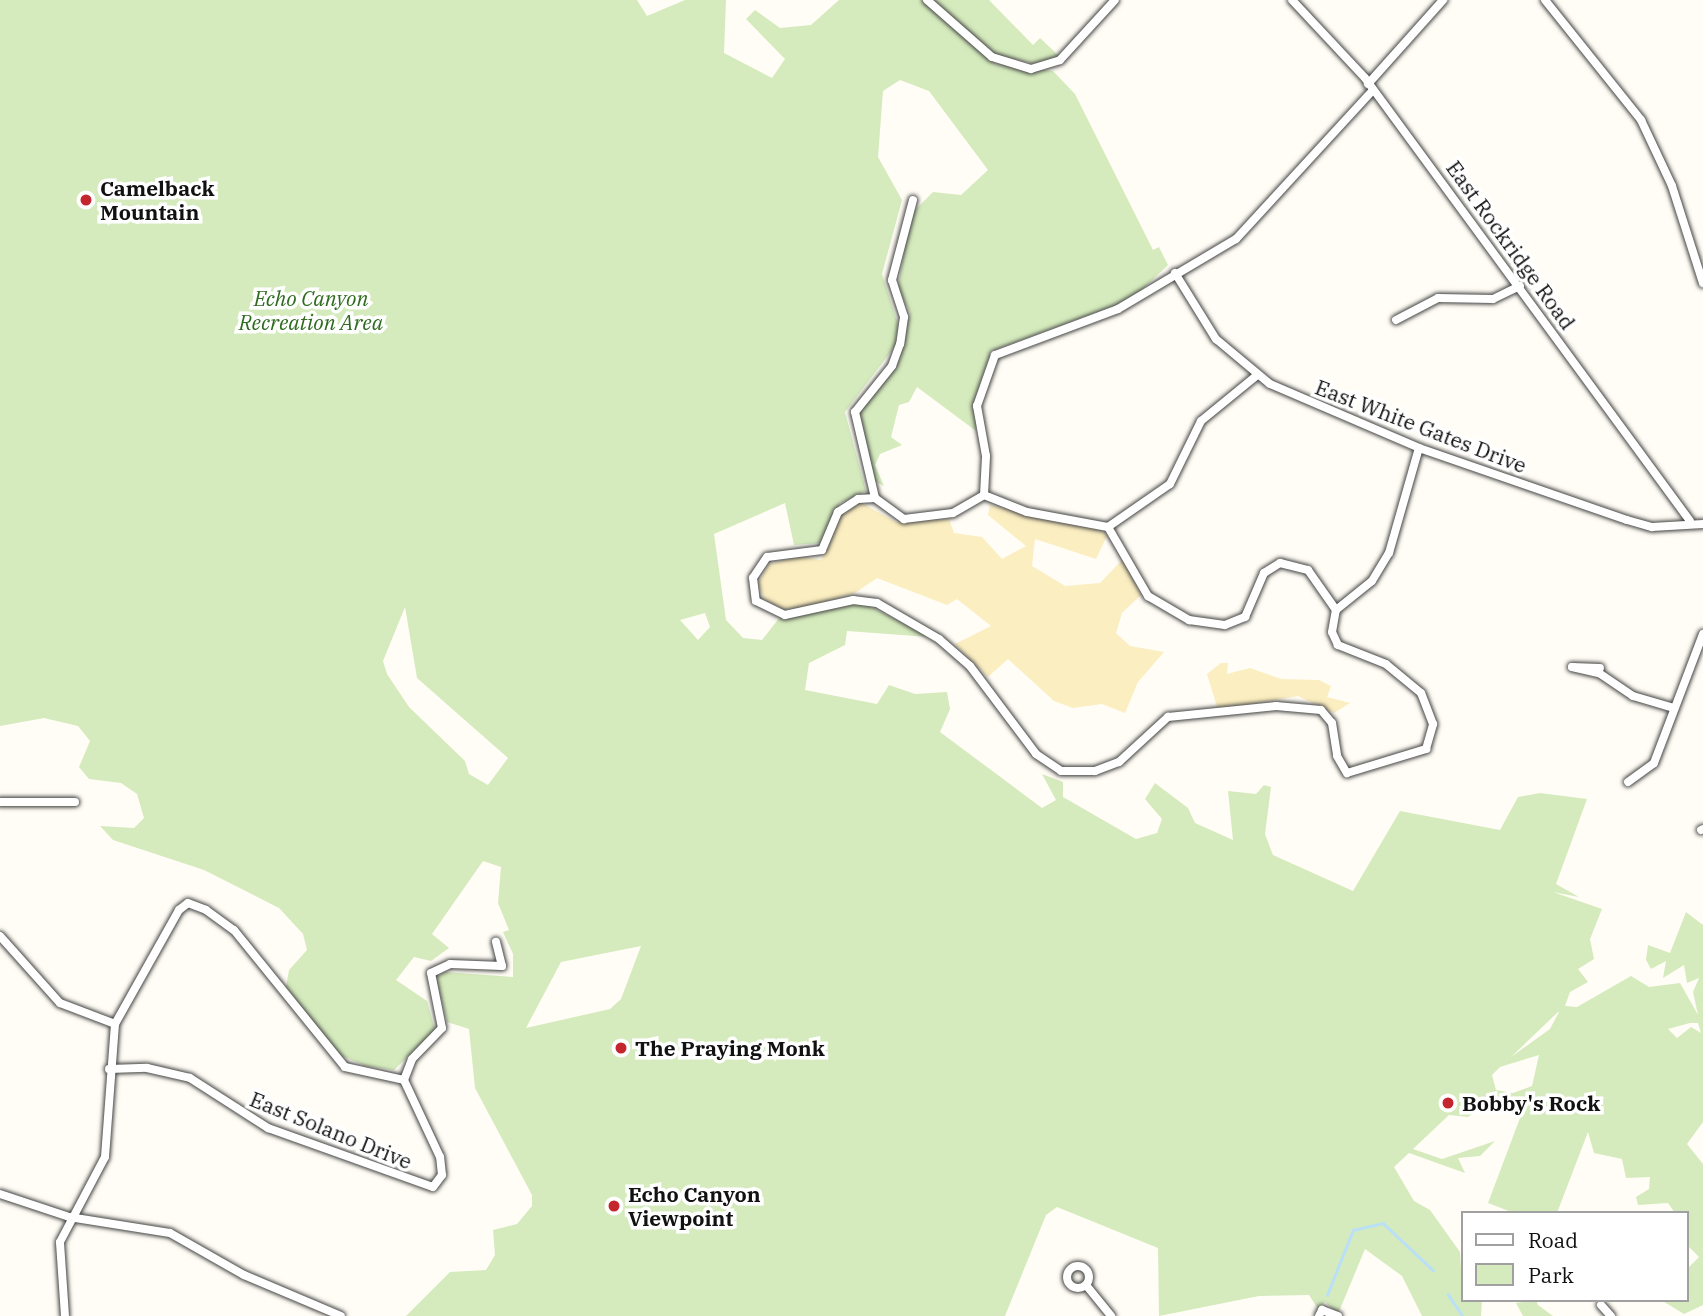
<!DOCTYPE html>
<html>
<head>
<meta charset="utf-8">
<style>
  body { margin:0 }
  #map { position:relative; width:1703px; height:1316px; overflow:hidden; background:#fffdf5; font-family:"IBM Plex Serif",serif }
  div>[style] { position:absolute }
  [style*='--x'] { left:calc(var(--x)*1px); top:calc(var(--y)*1px); width:calc(var(--w)*1px); rotate:calc(var(--a)*1deg) }
  .green>* { inset:0; background:#d5ebbd }
  .sand>* { inset:0; background:#fbeec1 }
  .stream>* { height:2.5px; margin:-1.25px; padding:0 1.25px; transform-origin:1.25px; border-radius:1.25px; background:#b9e0f7 }
  .roads { filter:drop-shadow(0 0 2px #444) drop-shadow(0 0 2px #444) }
  .minor>* { height:8px; margin:-4px; padding:0 4px; transform-origin:4px; border-radius:4px; background:#fff }
  .minor>.ring { margin:-4px; padding:0; box-sizing:content-box; background:none; border:8px solid #fff; border-radius:50% }
  .dots>* { width:19px; height:19px; translate:-50% -50%; box-sizing:border-box; border:4px solid #fff; border-radius:50% }
  span { translate:-50% -50%; white-space:nowrap; text-align:center; line-height:1.15; -webkit-text-stroke:7px #fff; paint-order:stroke }
  .poi-label { font-size:21px; color:#111; font-weight:700 }
  .left { translate:0 -50%; text-align:left }
  .street-label { font-size:21px; color:#111 }
  .park-label { font-size:21px; color:#2f6b1f; font-style:italic }
  .legend { position:absolute; left:1461px; top:1211px; width:228px; height:91px; box-sizing:border-box; background:#fff; border:2px solid #a0a0a0; margin:0; padding:9px 12px; list-style:none; font-size:21px; color:#111 }
  .legend li { display:flex; align-items:center; gap:14px; height:35px }
  .legend b { width:35px; border:2px solid #a0a0a0 }
</style>
</head>
<body>
<div id="map">
  <div class="green">
    <div style="clip-path:polygon(evenodd,0 0,637px 0,647px 16px,685px 0,726px 0,724px 53px,772px 78px,785px 59px,746px 19px,755px 10px,780px 28px,811px 25px,839px 0,923px 0,996px 64px,1053px 71px,1075px 94px,1153px 250px,1159px 247px,1168px 265px,1132px 299px,991px 351px,975px 399px,976px 431px,917px 387px,909px 402px,899px 405px,891px 437px,902px 445px,880px 454px,875px 465px,884px 486px,876px 482px,866px 473px,858px 417px,866px 396px,896px 367px,902px 349px,910px 313px,898px 288px,910px 215px,933px 192px,961px 195px,988px 170px,929px 91px,900px 80px,883px 91px,878px 157px,902px 200px,882px 274px,898px 324px,896px 345px,845px 412px,866px 491px,840px 503px,820px 543px,794px 545px,785px 503px,714px 534px,726px 620px,743px 638px,762px 640px,780px 617px,864px 603px,929px 637px,847px 631px,845px 645px,809px 663px,805px 690px,877px 704px,889px 685px,915px 694px,947px 692px,950px 709px,940px 732px,1042px 808px,1056px 800px,1042px 774px,1063px 782px,1063px 797px,1136px 839px,1157px 833px,1162px 819px,1145px 799px,1155px 783px,1188px 808px,1195px 823px,1233px 840px,1228px 791px,1256px 794px,1264px 785px,1271px 787px,1265px 834px,1273px 855px,1353px 891px,1400px 811px,1500px 830px,1518px 797px,1540px 793px,1587px 799px,1556px 884px,1579px 897px,1553px 892px,1602px 909px,1590px 939px,1594px 959px,1578px 969px,1588px 982px,1570px 992px,1565px 1006px,1577px 1007px,1631px 976px,1649px 987px,1680px 983px,1698px 1015px,1693px 992px,1699px 978px,1687px 983px,1684px 965px,1663px 978px,1666px 961px,1651px 969px,1646px 960px,1648px 945px,1670px 953px,1686px 912px,1703px 925px,1703px 1122px,1687px 1144px,1703px 1164px,1703px 1305px,1684px 1314px,1661px 1300px,1687px 1300px,1687px 1269px,1699px 1257px,1687px 1245px,1687px 1213px,1675px 1213px,1668px 1203px,1638px 1205px,1636px 1197px,1649px 1189px,1650px 1177px,1626px 1178px,1622px 1159px,1594px 1153px,1588px 1132px,1557px 1213px,1514px 1213px,1488px 1203px,1523px 1110px,1495px 1099px,1468px 1117px,1449px 1115px,1413px 1149px,1442px 1159px,1495px 1141px,1480px 1156px,1458px 1158px,1465px 1173px,1409px 1153px,1394px 1167px,1414px 1201px,1430px 1210px,1460px 1252px,1463px 1300px,1482px 1300px,1481px 1316px,1422px 1316px,1402px 1276px,1365px 1249px,1338px 1314px,1325px 1302px,1318px 1309px,1309px 1295px,1259px 1296px,1159px 1316px,1158px 1248px,1057px 1207px,1046px 1215px,1005px 1316px,406px 1316px,450px 1272px,486px 1270px,495px 1255px,493px 1230px,517px 1224px,532px 1206px,532px 1195px,475px 1088px,469px 1029px,447px 1022px,436px 977px,445px 972px,513px 977px,513px 954px,503px 932px,509px 930px,498px 903px,501px 867px,483px 861px,432px 934px,449px 948px,431px 961px,414px 957px,396px 980px,427px 1001px,435px 1030px,394px 1070px,366px 1066px,339px 1055px,286px 987px,289px 970px,307px 950px,303px 934px,279px 908px,204px 870px,113px 840px,100px 826px,134px 828px,144px 818px,137px 794px,121px 783px,89px 779px,79px 767px,90px 741px,78px 726px,44px 718px,0 726px,0 0,405px 607px,417px 678px,508px 758px,488px 785px,469px 774px,465px 761px,409px 707px,387px 674px,383px 661px,405px 607px,0 0,705px 613px,710px 627px,698px 640px,680px 620px,705px 613px,0 0,641px 946px,621px 999px,610px 1009px,526px 1028px,561px 962px,641px 946px,0 0,1559px 1012px,1550px 1029px,1511px 1057px,1558px 1012px,1559px 1012px,0 0,1690px 1023px,1698px 1023px,1701px 1033px,1691px 1027px,1677px 1038px,1668px 1029px,1690px 1023px,0 0,1539px 1055px,1532px 1086px,1513px 1093px,1496px 1090px,1492px 1075px,1500px 1067px,1539px 1055px)"></div>
    <div style="clip-path:polygon(934px 0,989px 0,1033px 45px,1040px 38px,1059px 56px,1036px 64px,994px 54px)"></div>
    <div style="clip-path:polygon(1536px 1300px,1538px 1305px,1553px 1316px,1523px 1316px,1516px 1303px)"></div>
  </div>
  <div class="sand">
    <div style="clip-path:polygon(858px 501px,896px 522px,949px 519px,954px 533px,982px 537px,1002px 559px,1026px 546px,988px 515px,990px 505px,1100px 530px,1107px 536px,1096px 559px,1035px 539px,1032px 566px,1065px 586px,1100px 583px,1123px 559px,1141px 595px,1122px 613px,1116px 633px,1130px 646px,1164px 652px,1138px 682px,1125px 713px,1102px 704px,1073px 708px,1054px 701px,1008px 659px,988px 677px,955px 644px,991px 626px,957px 599px,947px 605px,877px 578px,855px 593px,802px 608px,782px 609px,764px 599px,758px 583px,769px 564px,800px 556px,821px 560px,844px 510px)"></div>
    <div style="clip-path:polygon(1221px 663px,1228px 663px,1227px 674px,1250px 668px,1281px 679px,1319px 680px,1331px 686px,1327px 697px,1350px 703px,1334px 713px,1298px 696px,1218px 710px,1207px 674px)"></div>
  </div>
  <div class="stream">
    <div style="--x:1448;--y:1294;--w:27;--a:56"></div>
    <div style="--x:1327;--y:1295;--w:70;--a:-68.2"></div>
    <div style="--x:1353;--y:1230;--w:31;--a:-13"></div>
    <div style="--x:1383;--y:1223;--w:69;--a:43.2"></div>
  </div>
  <div class="roads">
    <div class="minor">
      <div style="--x:927;--y:0;--w:86;--a:41.2"></div>
      <div style="--x:992;--y:57;--w:41;--a:17.1"></div>
      <div style="--x:1031;--y:69;--w:30;--a:-17"></div>
      <div style="--x:1060;--y:60;--w:81;--a:-47.5"></div>
      <div style="--x:1292;--y:0;--w:107;--a:46.9"></div>
      <div style="--x:1365;--y:78;--w:549;--a:53.73"></div>
      <div style="--x:1545;--y:0;--w:154;--a:51.3"></div>
      <div style="--x:1641;--y:120;--w:73;--a:64.8"></div>
      <div style="--x:1672;--y:186;--w:102;--a:72.3"></div>
      <div style="--x:1368;--y:84;--w:113;--a:-48.2"></div>
      <div style="--x:913;--y:200;--w:83;--a:104.7"></div>
      <div style="--x:892;--y:280;--w:39;--a:72"></div>
      <div style="--x:904;--y:317;--w:27;--a:98"></div>
      <div style="--x:900;--y:344;--w:23;--a:110"></div>
      <div style="--x:892;--y:366;--w:59;--a:128.8"></div>
      <div style="--x:855;--y:412;--w:88;--a:76.9"></div>
      <div style="--x:875;--y:498;--w:36;--a:36"></div>
      <div style="--x:904;--y:519;--w:49;--a:-7"></div>
      <div style="--x:953;--y:513;--w:36;--a:-30"></div>
      <div style="--x:984;--y:495;--w:39;--a:-87"></div>
      <div style="--x:986;--y:456;--w:51;--a:-100.2"></div>
      <div style="--x:977;--y:406;--w:54;--a:-70.6"></div>
      <div style="--x:995;--y:355;--w:131;--a:-20.5"></div>
      <div style="--x:1118;--y:309;--w:137;--a:-30.7"></div>
      <div style="--x:1236;--y:239;--w:202;--a:-47.4"></div>
      <div style="--x:1175;--y:273;--w:78;--a:58.2"></div>
      <div style="--x:1216;--y:339;--w:70;--a:39.8"></div>
      <div style="--x:1270;--y:384;--w:162;--a:23.2"></div>
      <div style="--x:1419;--y:448;--w:220;--a:19.1"></div>
      <div style="--x:1627;--y:520;--w:26;--a:16"></div>
      <div style="--x:1652;--y:527;--w:51;--a:-3.4"></div>
      <div style="--x:1396;--y:320;--w:47;--a:-27.6"></div>
      <div style="--x:1438;--y:298;--w:55;--a:1"></div>
      <div style="--x:1493;--y:299;--w:30;--a:-26"></div>
      <div style="--x:984;--y:495;--w:46;--a:21.6"></div>
      <div style="--x:1027;--y:512;--w:82;--a:10.5"></div>
      <div style="--x:1108;--y:527;--w:80;--a:59.9"></div>
      <div style="--x:1148;--y:596;--w:48;--a:30.3"></div>
      <div style="--x:1189;--y:620;--w:36;--a:8"></div>
      <div style="--x:1225;--y:625;--w:22;--a:-22"></div>
      <div style="--x:1245;--y:617;--w:48;--a:-66.6"></div>
      <div style="--x:1264;--y:573;--w:19;--a:-32"></div>
      <div style="--x:1280;--y:563;--w:29;--a:14"></div>
      <div style="--x:1308;--y:570;--w:49;--a:55"></div>
      <div style="--x:875;--y:498;--w:17;--a:177"></div>
      <div style="--x:858;--y:499;--w:24;--a:147"></div>
      <div style="--x:838;--y:512;--w:41;--a:112.8"></div>
      <div style="--x:822;--y:550;--w:55;--a:172.7"></div>
      <div style="--x:767;--y:557;--w:25;--a:124"></div>
      <div style="--x:753;--y:578;--w:23;--a:83"></div>
      <div style="--x:756;--y:601;--w:32;--a:26"></div>
      <div style="--x:785;--y:615;--w:70;--a:-12.4"></div>
      <div style="--x:853;--y:600;--w:24;--a:7"></div>
      <div style="--x:877;--y:603;--w:72;--a:30.1"></div>
      <div style="--x:939;--y:639;--w:41;--a:41.1"></div>
      <div style="--x:970;--y:666;--w:110;--a:53.1"></div>
      <div style="--x:1036;--y:754;--w:30;--a:34"></div>
      <div style="--x:1061;--y:771;--w:34;--a:0"></div>
      <div style="--x:1095;--y:771;--w:26;--a:-21"></div>
      <div style="--x:1119;--y:762;--w:67;--a:-42.6"></div>
      <div style="--x:1168;--y:717;--w:109;--a:-5.8"></div>
      <div style="--x:1276;--y:706;--w:45;--a:5.1"></div>
      <div style="--x:1321;--y:710;--w:17;--a:50"></div>
      <div style="--x:1332;--y:723;--w:33;--a:81"></div>
      <div style="--x:1337;--y:756;--w:20;--a:60"></div>
      <div style="--x:1347;--y:773;--w:83;--a:-16.9"></div>
      <div style="--x:1426;--y:749;--w:26;--a:-74"></div>
      <div style="--x:1433;--y:724;--w:33;--a:-111"></div>
      <div style="--x:1421;--y:693;--w:45;--a:-140.4"></div>
      <div style="--x:1386;--y:664;--w:52;--a:-158.4"></div>
      <div style="--x:1338;--y:645;--w:14;--a:-115"></div>
      <div style="--x:1332;--y:632;--w:22;--a:-80"></div>
      <div style="--x:1108;--y:527;--w:75;--a:-34.7"></div>
      <div style="--x:1170;--y:484;--w:70;--a:-63.8"></div>
      <div style="--x:1201;--y:421;--w:71;--a:-39.3"></div>
      <div style="--x:1336;--y:610;--w:46;--a:-38.9"></div>
      <div style="--x:1372;--y:581;--w:33;--a:-59"></div>
      <div style="--x:1389;--y:553;--w:109;--a:-74.1"></div>
      <div style="--x:1572;--y:667;--w:28;--a:13"></div>
      <div style="--x:1599;--y:673;--w:41;--a:34.1"></div>
      <div style="--x:1633;--y:696;--w:43;--a:16.3"></div>
      <div style="--x:1572;--y:667;--w:28;--a:2"></div>
      <div style="--x:1628;--y:782;--w:32;--a:-36"></div>
      <div style="--x:1654;--y:763;--w:138;--a:-69.2"></div>
      <div style="--x:0;--y:802;--w:75;--a:0"></div>
      <div style="--x:1701;--y:830;--w:2;--a:-27"></div>
      <div style="--x:0;--y:936;--w:90;--a:48.2"></div>
      <div style="--x:60;--y:1003;--w:59;--a:20.9"></div>
      <div style="--x:109;--y:1069;--w:38;--a:-2"></div>
      <div style="--x:147;--y:1068;--w:44;--a:13.1"></div>
      <div style="--x:190;--y:1078;--w:93;--a:32.7"></div>
      <div style="--x:268;--y:1128;--w:175;--a:19.7"></div>
      <div style="--x:433;--y:1187;--w:15;--a:-53"></div>
      <div style="--x:442;--y:1175;--w:18;--a:-96"></div>
      <div style="--x:440;--y:1157;--w:85;--a:-115.1"></div>
      <div style="--x:0;--y:1194;--w:73;--a:18.4"></div>
      <div style="--x:69;--y:1217;--w:102;--a:9"></div>
      <div style="--x:170;--y:1233;--w:85;--a:29.6"></div>
      <div style="--x:244;--y:1275;--w:105;--a:22.9"></div>
      <div class="ring" style="left:1067px;top:1266px;width:14px;height:14px"></div>
      <div style="--x:1086;--y:1285;--w:40;--a:51"></div>
      <div style="--x:1601;--y:1305;--w:15;--a:48"></div>
      <div style="--x:65;--y:1316;--w:74;--a:-93.9"></div>
      <div style="--x:60;--y:1242;--w:96;--a:-62.1"></div>
      <div style="--x:105;--y:1157;--w:133;--a:-85.7"></div>
      <div style="--x:115;--y:1024;--w:131;--a:-60.7"></div>
      <div style="--x:179;--y:910;--w:11;--a:-38"></div>
      <div style="--x:188;--y:903;--w:19;--a:21"></div>
      <div style="--x:206;--y:910;--w:34;--a:36"></div>
      <div style="--x:234;--y:930;--w:176;--a:51"></div>
      <div style="--x:345;--y:1067;--w:60;--a:12.4"></div>
      <div style="--x:404;--y:1080;--w:22;--a:-69"></div>
      <div style="--x:412;--y:1059;--w:43;--a:-45.9"></div>
      <div style="--x:442;--y:1028;--w:56;--a:-101.3"></div>
      <div style="--x:431;--y:973;--w:21;--a:-25"></div>
      <div style="--x:450;--y:964;--w:52;--a:2.2"></div>
      <div style="--x:502;--y:966;--w:25;--a:-104"></div>
      <div style="--x:1319;--y:1316;--w:7;--a:-63"></div>
      <div style="--x:1322;--y:1310;--w:17;--a:21"></div>
    </div>
  </div>
  <div class="dots">
    <div style="left:86px;top:200px;background:#c4262e"></div>
    <div style="left:621px;top:1048px;background:#c4262e"></div>
    <div style="left:1448px;top:1103px;background:#c4262e"></div>
    <div style="left:614px;top:1206px;background:#c4262e"></div>
  </div>
  <div class="poi-label">
    <span class="left" style="left:100px;top:200px">Camelback<br>Mountain</span>
    <span class="left" style="left:635px;top:1048px">The Praying Monk</span>
    <span class="left" style="left:1462px;top:1103px">Bobby's Rock</span>
    <span class="left" style="left:628px;top:1206px">Echo Canyon<br>Viewpoint</span>
  </div>
  <div class="street-label">
    <span style="left:1511px;top:245px;rotate:54deg">East Rockridge Road</span>
    <span style="left:1421px;top:426px;rotate:21deg">East White Gates Drive</span>
    <span style="left:331px;top:1130px;rotate:22deg">East Solano Drive</span>
  </div>
  <div class="park-label">
    <span style="left:311px;top:310px">Echo Canyon<br>Recreation Area</span>
  </div>
  <ul class="legend">
  <li><b style="height:9px;background:#fff"></b>Road</li>
  <li><b style="height:19px;background:#d5ebbd"></b>Park</li>
  </ul>
</div>
</body>
</html>
